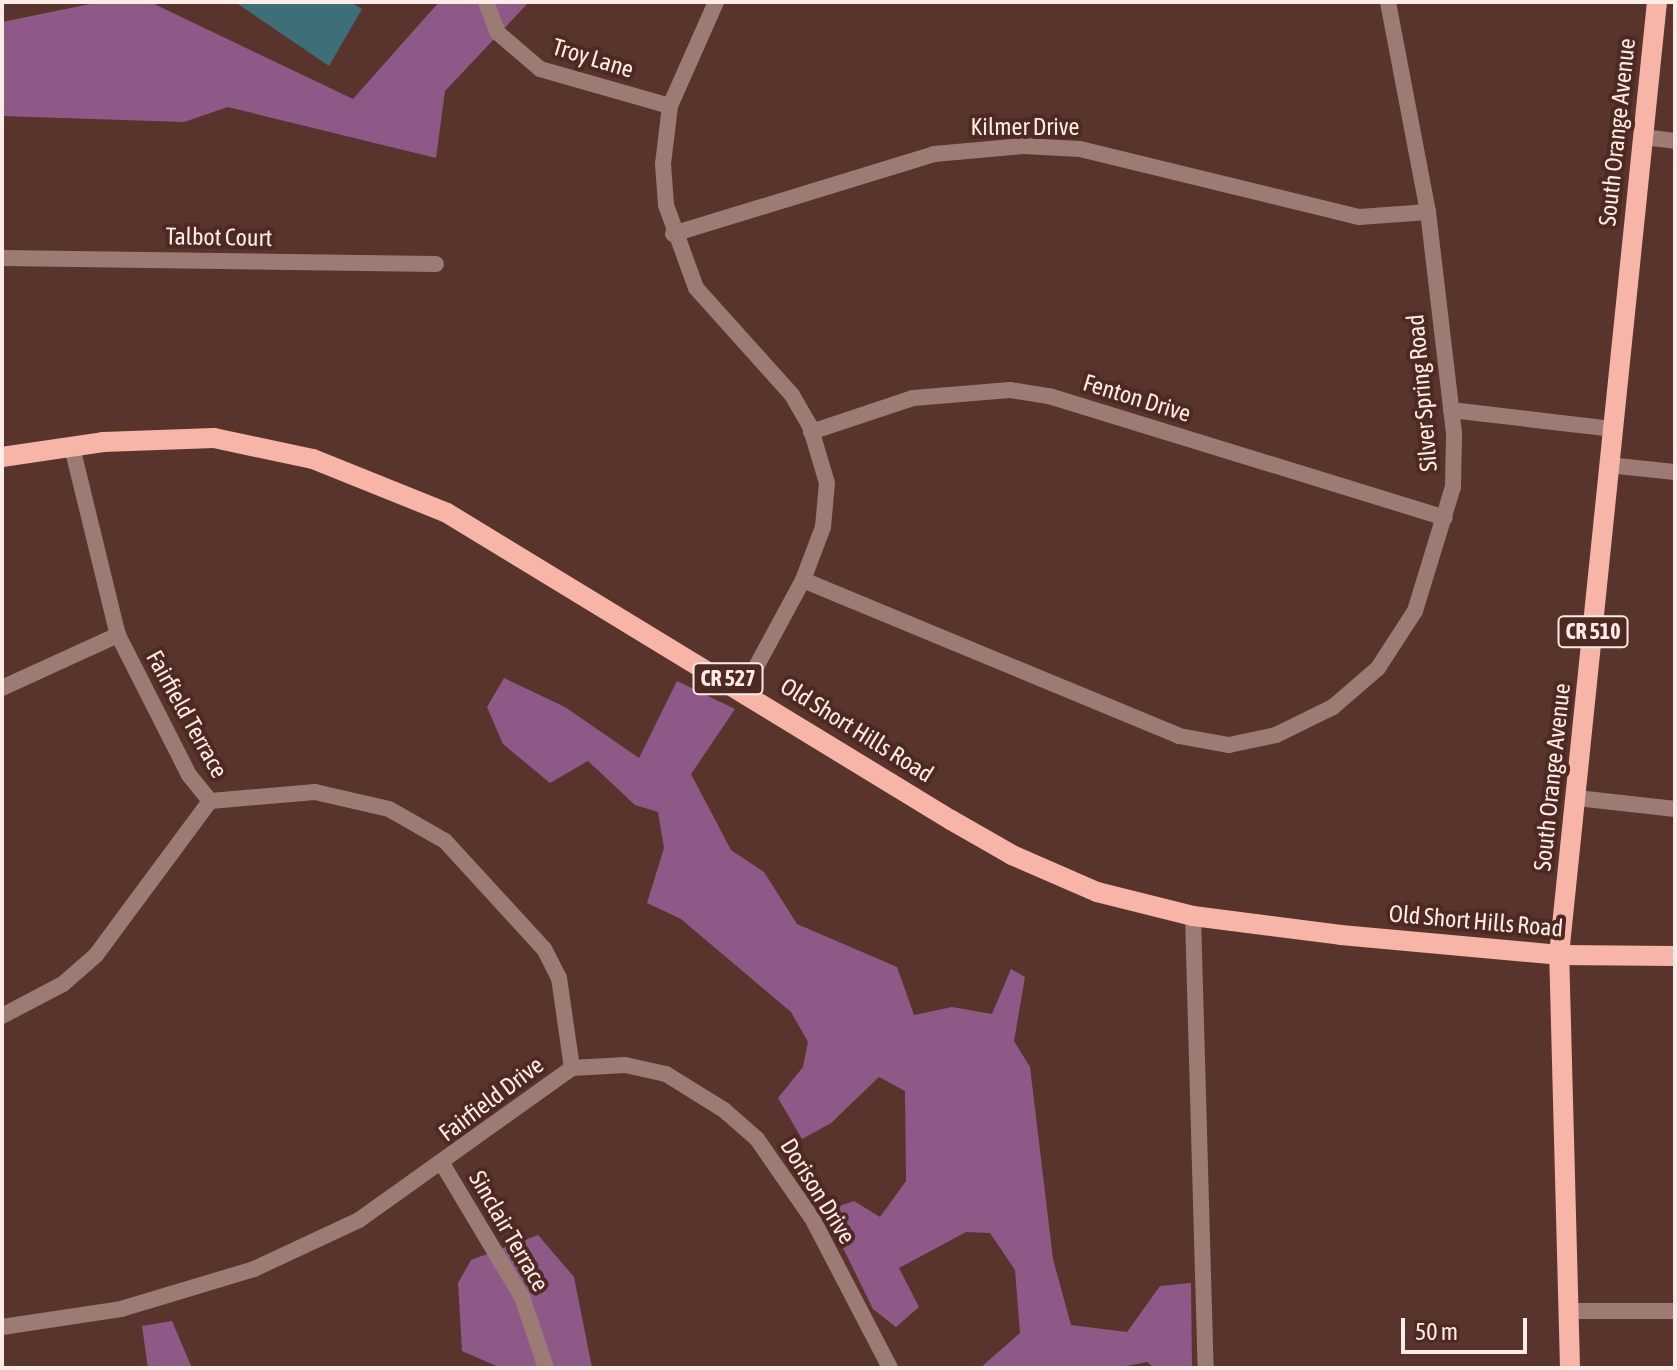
<!DOCTYPE html>
<html>
<head>
<meta charset="utf-8">
<style>
  body { margin:0 }
  #map { position:relative; width:1677px; height:1370px; overflow:hidden; background:#58342c; font-family:"Asap Condensed",sans-serif }
  div>[style] { position:absolute }
  [style*='--x'] { left:calc(var(--x)*1px); top:calc(var(--y)*1px); width:calc(var(--w)*1px); rotate:calc(var(--a)*1deg) }
  .forest>* { inset:0; background:#8f5987 }
  .building>* { inset:0; background:#3e6f79 }
  .minor>* { height:16px; margin:-8px; padding:0 8px; transform-origin:8px; border-radius:8px; background:#9c7b74 }
  .primary>* { height:20px; margin:-10px; padding:0 10px; transform-origin:10px; border-radius:10px; background:#f7b5a7 }
  span { translate:-50% -50%; white-space:nowrap; text-align:center; line-height:1.15; -webkit-text-stroke:8px #4d2922; paint-order:stroke }
  .shield-label span { padding:2px 6px; background:#4d2922; border:2px solid; border-radius:6px; -webkit-text-stroke-width:0 }
  .shield-label { font-size:22px; color:#ffebe7; font-weight:700 }
  .street-label { font-size:24px; color:#ffebe7 }
  .frame { position:absolute; inset:0; border:4px solid #ffebe7; pointer-events:none }
  .scale { position:absolute; left:1401px; top:1318px; width:126px; height:36px; box-sizing:border-box; border:4px solid #ffebe7; border-top:0; padding-left:10px; font-size:24px; line-height:28px; white-space:nowrap; color:#ffebe7; -webkit-text-stroke:6px #4d2922; paint-order:stroke }
</style>
</head>
<body>
<div id="map">
  <div class="forest">
    <div style="clip-path:polygon(100px 2px,150px 2px,353px 99px,439px 2px,529px 2px,445px 91px,436px 158px,228px 107px,184px 122px,2px 116px,2px 22px)"></div>
    <div style="clip-path:polygon(504px 678px,565px 707px,639px 758px,677px 681px,735px 709px,691px 774px,731px 850px,764px 872px,797px 924px,897px 967px,914px 1015px,952px 1007px,992px 1014px,1011px 969px,1025px 977px,1014px 1041px,1030px 1067px,1053px 1259px,1071px 1325px,1127px 1332px,1160px 1286px,1191px 1283px,1192px 1368px,1154px 1368px,1147px 1362px,1116px 1368px,980px 1368px,1020px 1333px,1015px 1270px,990px 1233px,966px 1232px,899px 1268px,919px 1307px,896px 1327px,873px 1309px,825px 1211px,854px 1201px,880px 1217px,906px 1181px,905px 1091px,879px 1077px,831px 1123px,802px 1139px,778px 1098px,803px 1067px,808px 1042px,791px 1012px,681px 919px,647px 903px,664px 848px,658px 812px,635px 805px,588px 761px,550px 783px,503px 744px,487px 707px)"></div>
    <div style="clip-path:polygon(538px 1235px,574px 1277px,592px 1368px,501px 1368px,462px 1351px,458px 1283px,471px 1260px)"></div>
    <div style="clip-path:polygon(172px 1321px,192px 1368px,148px 1368px,142px 1326px)"></div>
  </div>
  <div class="building">
    <div style="clip-path:polygon(235px 2px,350px 2px,362px 9px,329px 66px)"></div>
  </div>
  <div class="minor">
    <div style="--x:486;--y:2;--w:33;--a:69"></div>
    <div style="--x:498;--y:33;--w:55;--a:40.6"></div>
    <div style="--x:540;--y:69;--w:135;--a:15.9"></div>
    <div style="--x:716;--y:2;--w:114;--a:113.9"></div>
    <div style="--x:670;--y:106;--w:58;--a:96.9"></div>
    <div style="--x:663;--y:164;--w:41;--a:85.8"></div>
    <div style="--x:666;--y:205;--w:88;--a:70.1"></div>
    <div style="--x:696;--y:288;--w:144;--a:48.1"></div>
    <div style="--x:792;--y:395;--w:36;--a:60"></div>
    <div style="--x:810;--y:426;--w:59;--a:73.4"></div>
    <div style="--x:827;--y:483;--w:44;--a:95.2"></div>
    <div style="--x:823;--y:527;--w:57;--a:110.7"></div>
    <div style="--x:803;--y:580;--w:124;--a:118.4"></div>
    <div style="--x:1643;--y:137;--w:32;--a:7"></div>
    <div style="--x:673;--y:234;--w:273;--a:-17"></div>
    <div style="--x:934;--y:154;--w:89;--a:-5.1"></div>
    <div style="--x:1023;--y:146;--w:57;--a:3"></div>
    <div style="--x:1080;--y:149;--w:287;--a:13.7"></div>
    <div style="--x:1359;--y:217;--w:69;--a:-4.1"></div>
    <div style="--x:2;--y:258;--w:434;--a:0.8"></div>
    <div style="--x:1451;--y:410;--w:162;--a:6.7"></div>
    <div style="--x:811;--y:432;--w:108;--a:-18.4"></div>
    <div style="--x:913;--y:398;--w:97;--a:-4.7"></div>
    <div style="--x:1010;--y:390;--w:39;--a:9"></div>
    <div style="--x:1049;--y:396;--w:414;--a:17.1"></div>
    <div style="--x:72;--y:447;--w:194;--a:76.3"></div>
    <div style="--x:118;--y:635;--w:157;--a:63.1"></div>
    <div style="--x:189;--y:775;--w:33;--a:51"></div>
    <div style="--x:1608;--y:465;--w:67;--a:6"></div>
    <div style="--x:803;--y:580;--w:407;--a:22.5"></div>
    <div style="--x:1179;--y:736;--w:51;--a:10.2"></div>
    <div style="--x:1229;--y:745;--w:48;--a:-12"></div>
    <div style="--x:1276;--y:735;--w:64;--a:-26.2"></div>
    <div style="--x:1333;--y:707;--w:60;--a:-40.9"></div>
    <div style="--x:1378;--y:668;--w:68;--a:-57"></div>
    <div style="--x:1415;--y:611;--w:130;--a:-73"></div>
    <div style="--x:1453;--y:487;--w:54;--a:-88.9"></div>
    <div style="--x:1454;--y:433;--w:223;--a:-96.7"></div>
    <div style="--x:1428;--y:212;--w:214;--a:-100.8"></div>
    <div style="--x:2;--y:688;--w:128;--a:-24.6"></div>
    <div style="--x:1577;--y:798;--w:99;--a:6.4"></div>
    <div style="--x:1193;--y:916;--w:452;--a:88.4"></div>
    <div style="--x:2;--y:1016;--w:69;--a:-27.7"></div>
    <div style="--x:63;--y:984;--w:44;--a:-41.3"></div>
    <div style="--x:96;--y:955;--w:192;--a:-53.5"></div>
    <div style="--x:572;--y:1068;--w:53;--a:-3.2"></div>
    <div style="--x:625;--y:1065;--w:42;--a:12.4"></div>
    <div style="--x:666;--y:1074;--w:68;--a:31.8"></div>
    <div style="--x:724;--y:1110;--w:44;--a:41.3"></div>
    <div style="--x:757;--y:1139;--w:96;--a:55.2"></div>
    <div style="--x:812;--y:1218;--w:169;--a:62.5"></div>
    <div style="--x:443;--y:1165;--w:154;--a:59.1"></div>
    <div style="--x:522;--y:1297;--w:75;--a:71.3"></div>
    <div style="--x:1567;--y:1311;--w:108;--a:0"></div>
    <div style="--x:2;--y:1327;--w:120;--a:-8.6"></div>
    <div style="--x:121;--y:1309;--w:139;--a:-16.7"></div>
    <div style="--x:254;--y:1269;--w:116;--a:-25"></div>
    <div style="--x:359;--y:1220;--w:262;--a:-35.5"></div>
    <div style="--x:572;--y:1068;--w:91;--a:-98.2"></div>
    <div style="--x:559;--y:978;--w:33;--a:-117"></div>
    <div style="--x:544;--y:949;--w:147;--a:-132.5"></div>
    <div style="--x:445;--y:841;--w:64;--a:-150.3"></div>
    <div style="--x:389;--y:809;--w:76;--a:-167.1"></div>
    <div style="--x:315;--y:792;--w:105;--a:175.1"></div>
  </div>
  <div class="primary">
    <div style="--x:2;--y:457;--w:102;--a:-8.4"></div>
    <div style="--x:103;--y:442;--w:111;--a:-2.1"></div>
    <div style="--x:214;--y:438;--w:101;--a:12"></div>
    <div style="--x:313;--y:459;--w:144;--a:21.9"></div>
    <div style="--x:447;--y:513;--w:590;--a:31.35"></div>
    <div style="--x:951;--y:820;--w:70;--a:29.8"></div>
    <div style="--x:1012;--y:855;--w:93;--a:23.5"></div>
    <div style="--x:1097;--y:892;--w:99;--a:14"></div>
    <div style="--x:1193;--y:916;--w:149;--a:7.3"></div>
    <div style="--x:1341;--y:935;--w:219;--a:5.2"></div>
    <div style="--x:1559;--y:955;--w:116;--a:0.5"></div>
    <div style="--x:1570;--y:1368;--w:413;--a:-91.5"></div>
    <div style="--x:1559;--y:955;--w:958;--a:-84.13"></div>
  </div>
  <div class="shield-label">
    <span style="left:1593px;top:632px">CR 510</span>
    <span style="left:728px;top:679px">CR 527</span>
  </div>
  <div class="street-label">
    <span style="left:593px;top:58px;rotate:17deg">Troy Lane</span>
    <span style="left:1025px;top:127px">Kilmer Drive</span>
    <span style="left:1617px;top:132px;rotate:-84deg">South Orange Avenue</span>
    <span style="left:219px;top:237px;rotate:1deg">Talbot Court</span>
    <span style="left:1422px;top:393px;rotate:-95deg">Silver Spring Road</span>
    <span style="left:1137px;top:398px;rotate:17deg">Fenton Drive</span>
    <span style="left:187px;top:714px;rotate:61deg">Fairfield Terrace</span>
    <span style="left:857px;top:730px;rotate:32deg">Old Short Hills Road</span>
    <span style="left:1552px;top:777px;rotate:-84deg">South Orange Avenue</span>
    <span style="left:1476px;top:921px;rotate:5deg">Old Short Hills Road</span>
    <span style="left:491px;top:1099px;rotate:-37deg">Fairfield Drive</span>
    <span style="left:818px;top:1191px;rotate:58deg">Dorison Drive</span>
    <span style="left:509px;top:1231px;rotate:60deg">Sinclair Terrace</span>
  </div>
  <div class="frame"></div>
  <div class="scale">50 m</div>
</div>
</body>
</html>
